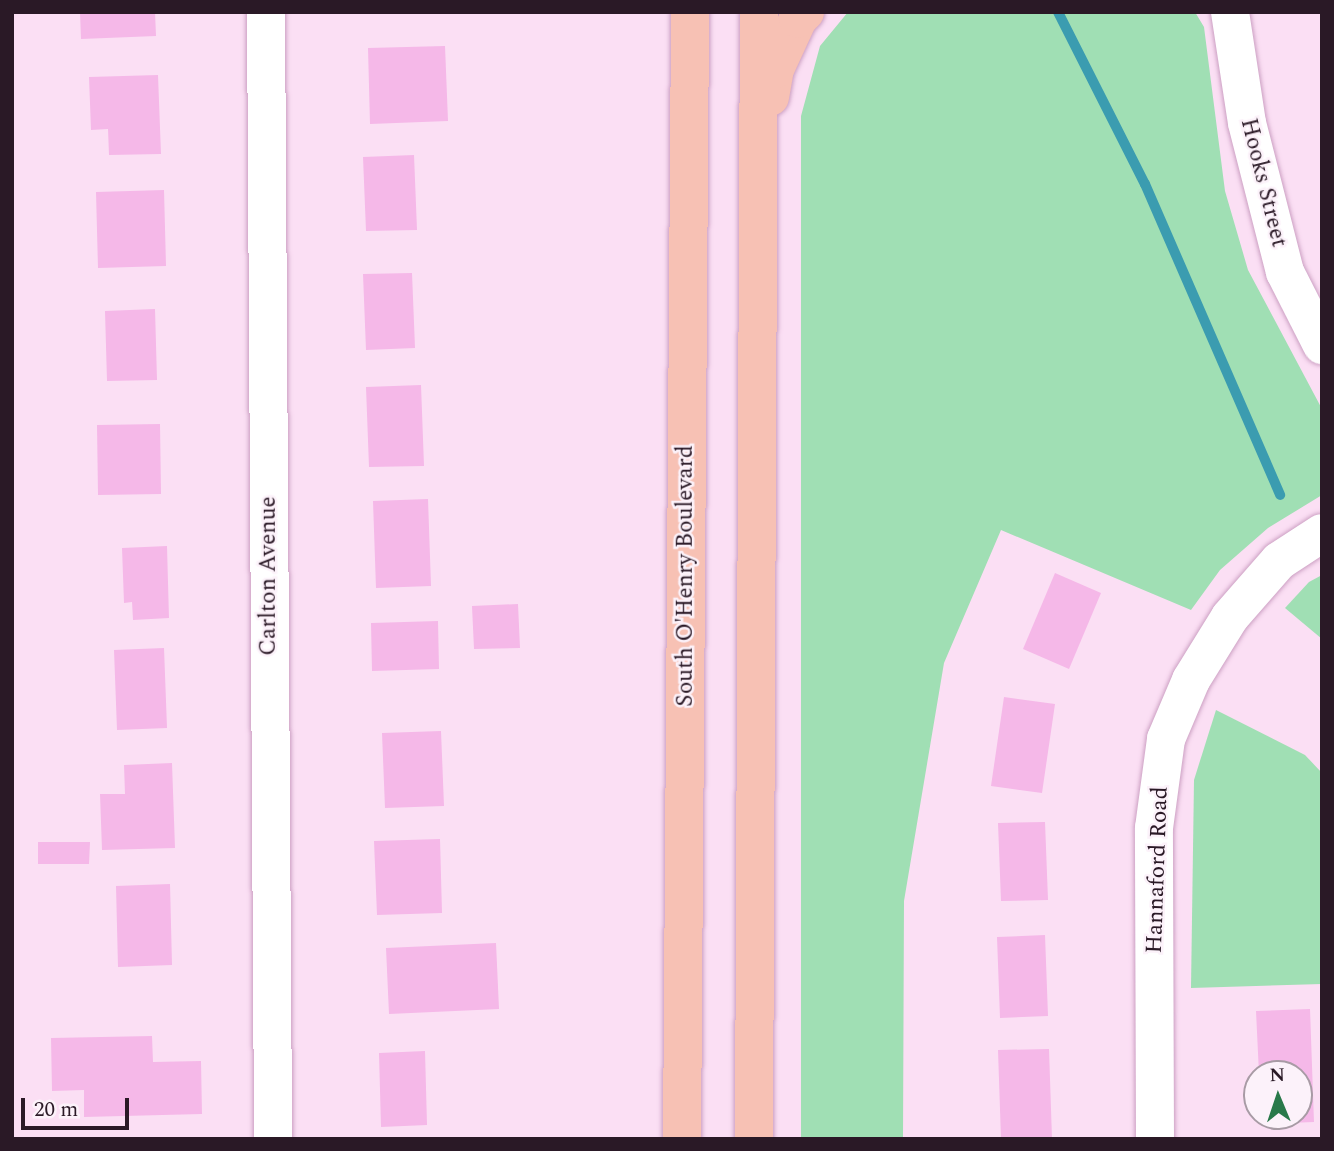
<!DOCTYPE html>
<html>
<head>
<meta charset="utf-8">
<style>
  body { margin:0 }
  #map { position:relative; width:1334px; height:1151px; overflow:hidden; background:#fbdff4; font-family:Spectral,serif }
  div>[style] { position:absolute }
  [style*='--x'] { left:calc(var(--x)*1px); top:calc(var(--y)*1px); width:calc(var(--w)*1px); rotate:calc(var(--a)*1deg) }
  .green>* { inset:0; background:#a0dfb4 }
  .stream>* { height:10px; margin:-5px; padding:0 5px; transform-origin:5px; border-radius:5px; background:#3b9cb0 }
  .building>* { inset:0; background:#f5b8e8 }
  .roads { filter:drop-shadow(0 0 2px #cca0c3) drop-shadow(0 0 2px #cca0c3) }
  .minor>* { height:38px; margin:-19px; padding:0 19px; transform-origin:19px; border-radius:19px; background:#fff }
  .highway>* { height:38px; margin:-19px; padding:0 19px; transform-origin:19px; border-radius:19px; background:#f7c1b4 }
  span { translate:-50% -50%; white-space:nowrap; text-align:center; line-height:1.15; -webkit-text-stroke:5px #fcf2fa; paint-order:stroke }
  .street-label { font-size:23px; color:#2a1926 }
  .frame { position:absolute; inset:0; border:14px solid #2a1926; pointer-events:none }
  .north { position:absolute; left:1243px; top:1060px; width:70px; height:70px; box-sizing:border-box; background:#fcf2fa; border:2px solid #a89ba5; border-radius:50%; rotate:358deg; font-size:19px; font-weight:700; line-height:28px; text-align:center; color:#2a1926 }
  .north::after { content:''; display:block; margin:auto; width:24px; height:32px; background:#29794a; clip-path:polygon(50% 0,100% 100%,50% 72%,0 100%) }
  .scale { position:absolute; left:21px; top:1098px; width:108px; height:32px; box-sizing:border-box; border:4px solid #2a1926; border-top:0; padding-left:9px; font-size:21px; line-height:24px; white-space:nowrap; color:#2a1926; -webkit-text-stroke:5px #fcf2fa; paint-order:stroke }
</style>
</head>
<body>
<div id="map">
  <div class="green">
    <div style="clip-path:polygon(848px 12px,1195px 12px,1204px 27px,1225px 191px,1248px 270px,1322px 409px,1322px 495px,1268px 528px,1220px 570px,1191px 610px,1001px 530px,944px 663px,904px 901px,903px 1139px,801px 1139px,801px 116px,820px 46px)"></div>
    <div style="clip-path:polygon(1322px 575px,1322px 639px,1285px 608px,1309px 582px)"></div>
    <div style="clip-path:polygon(1216px 710px,1305px 755px,1322px 773px,1322px 984px,1191px 988px,1194px 780px)"></div>
  </div>
  <div class="stream">
    <div style="--x:1058;--y:12;--w:193;--a:63.2"></div>
    <div style="--x:1145;--y:184;--w:339;--a:66.5"></div>
  </div>
  <div class="building">
    <div style="clip-path:polygon(80px 12px,155px 12px,156px 36px,81px 39px)"></div>
    <div style="clip-path:polygon(445px 46px,448px 121px,370px 124px,368px 48px)"></div>
    <div style="clip-path:polygon(158px 75px,161px 154px,109px 155px,108px 129px,91px 130px,89px 77px)"></div>
    <div style="clip-path:polygon(414px 155px,417px 230px,366px 231px,363px 157px)"></div>
    <div style="clip-path:polygon(164px 190px,166px 266px,98px 268px,96px 192px)"></div>
    <div style="clip-path:polygon(412px 273px,415px 348px,366px 350px,363px 274px)"></div>
    <div style="clip-path:polygon(155px 309px,157px 380px,107px 381px,105px 311px)"></div>
    <div style="clip-path:polygon(421px 385px,424px 466px,369px 467px,366px 387px)"></div>
    <div style="clip-path:polygon(160px 424px,161px 494px,98px 495px,97px 425px)"></div>
    <div style="clip-path:polygon(428px 499px,431px 586px,376px 588px,373px 501px)"></div>
    <div style="clip-path:polygon(167px 546px,169px 618px,133px 620px,132px 602px,124px 603px,122px 548px)"></div>
    <div style="clip-path:polygon(1055px 573px,1101px 593px,1069px 669px,1023px 649px)"></div>
    <div style="clip-path:polygon(518px 604px,520px 648px,474px 649px,472px 606px)"></div>
    <div style="clip-path:polygon(438px 621px,439px 669px,372px 671px,371px 623px)"></div>
    <div style="clip-path:polygon(164px 648px,167px 728px,117px 730px,114px 650px)"></div>
    <div style="clip-path:polygon(1004px 697px,1055px 704px,1042px 793px,991px 786px)"></div>
    <div style="clip-path:polygon(441px 731px,444px 806px,385px 808px,382px 733px)"></div>
    <div style="clip-path:polygon(172px 763px,175px 848px,102px 850px,100px 794px,125px 794px,124px 765px)"></div>
    <div style="clip-path:polygon(1045px 822px,1048px 900px,1001px 901px,998px 823px)"></div>
    <div style="clip-path:polygon(440px 839px,442px 913px,377px 915px,374px 841px)"></div>
    <div style="clip-path:polygon(38px 842px,90px 842px,89px 864px,38px 864px)"></div>
    <div style="clip-path:polygon(170px 884px,172px 965px,118px 967px,116px 886px)"></div>
    <div style="clip-path:polygon(1045px 935px,1048px 1016px,1000px 1018px,997px 937px)"></div>
    <div style="clip-path:polygon(496px 943px,499px 1009px,389px 1014px,386px 948px)"></div>
    <div style="clip-path:polygon(1310px 1009px,1314px 1122px,1260px 1124px,1260px 1116px,1299px 1116px,1299px 1074px,1259px 1074px,1256px 1011px)"></div>
    <div style="clip-path:polygon(152px 1036px,153px 1062px,201px 1061px,202px 1114px,84px 1117px,84px 1090px,52px 1091px,51px 1038px)"></div>
    <div style="clip-path:polygon(1049px 1049px,1052px 1139px,1001px 1139px,998px 1050px)"></div>
    <div style="clip-path:polygon(425px 1051px,427px 1125px,381px 1127px,379px 1053px)"></div>
  </div>
  <div class="roads">
    <div class="minor">
      <div style="--x:266;--y:12;--w:1127;--a:89.64"></div>
      <div style="--x:1230;--y:12;--w:112;--a:81.3"></div>
      <div style="--x:1247;--y:123;--w:154;--a:75.7"></div>
      <div style="--x:1285;--y:272;--w:82;--a:63.1"></div>
      <div style="--x:1155;--y:1139;--w:311;--a:-90.2"></div>
      <div style="--x:1154;--y:828;--w:90;--a:-82.3"></div>
      <div style="--x:1166;--y:739;--w:64;--a:-67"></div>
      <div style="--x:1191;--y:680;--w:74;--a:-58.2"></div>
      <div style="--x:1230;--y:617;--w:74;--a:-48.8"></div>
      <div style="--x:1279;--y:561;--w:51;--a:-33.1"></div>
    </div>
    <div class="highway">
      <div style="--x:770;--y:97;--w:28;--a:-80"></div>
      <div style="--x:775;--y:69;--w:55;--a:-65.3"></div>
      <div style="--x:798;--y:19;--w:10;--a:-45"></div>
      <div style="--x:682;--y:1139;--w:1127;--a:-89.59"></div>
      <div style="--x:754;--y:1139;--w:1127;--a:-89.75"></div>
    </div>
  </div>
  <div class="street-label">
    <span style="left:1263px;top:183px;rotate:76deg">Hooks Street</span>
    <span style="left:269px;top:576px;rotate:-90deg">Carlton Avenue</span>
    <span style="left:686px;top:576px;rotate:-90deg">South O'Henry Boulevard</span>
    <span style="left:1158px;top:870px;rotate:-88deg">Hannaford Road</span>
  </div>
  <div class="frame"></div>
  <div class="north">N</div>
  <div class="scale">20 m</div>
</div>
</body>
</html>
